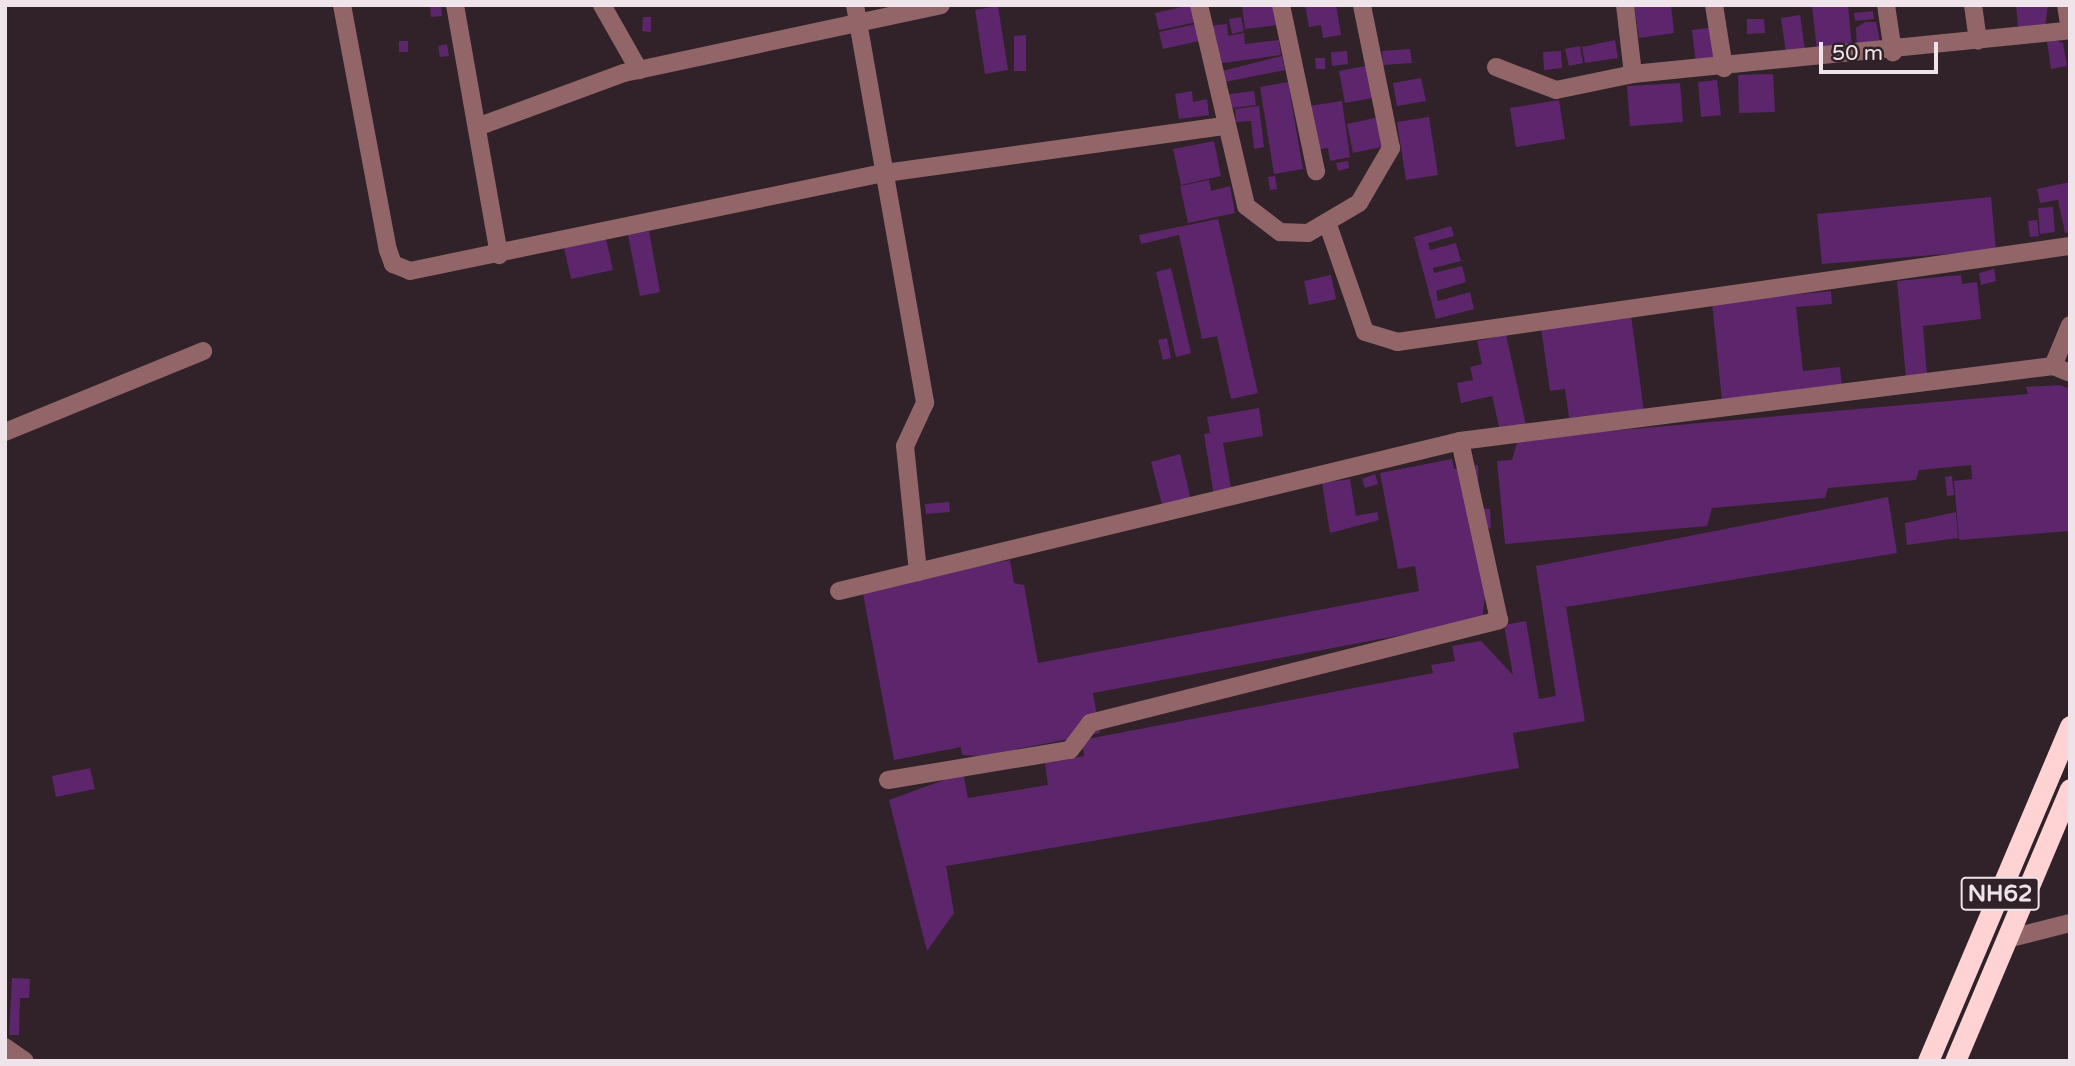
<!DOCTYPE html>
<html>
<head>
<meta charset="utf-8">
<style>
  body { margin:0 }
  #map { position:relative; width:2075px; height:1066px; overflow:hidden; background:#312229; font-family:"Varela Round",sans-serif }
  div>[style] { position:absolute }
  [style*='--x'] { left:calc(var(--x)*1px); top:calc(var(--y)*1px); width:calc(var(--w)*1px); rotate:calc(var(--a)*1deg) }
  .building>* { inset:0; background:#5d256c }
  .minor>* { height:18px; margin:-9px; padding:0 9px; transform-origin:9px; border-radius:9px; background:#926668 }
  .highway>* { height:21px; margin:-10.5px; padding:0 10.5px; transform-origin:10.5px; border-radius:10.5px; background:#ffd2d3 }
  span { translate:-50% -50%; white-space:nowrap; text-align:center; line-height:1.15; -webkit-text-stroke:7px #312229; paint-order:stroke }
  .shield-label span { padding:2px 5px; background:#312229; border:2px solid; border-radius:5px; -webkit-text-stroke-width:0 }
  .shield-label { font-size:23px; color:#efe4e9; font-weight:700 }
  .frame { position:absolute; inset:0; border:7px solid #efe4e9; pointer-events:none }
  .scale { position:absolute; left:1819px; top:42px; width:119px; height:32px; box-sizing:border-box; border:4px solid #efe4e9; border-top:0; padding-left:9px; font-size:21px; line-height:24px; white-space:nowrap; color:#efe4e9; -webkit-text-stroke:5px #312229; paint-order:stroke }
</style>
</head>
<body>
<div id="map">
  <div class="building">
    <div style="clip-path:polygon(430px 5px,441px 5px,442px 16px,431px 17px)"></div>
    <div style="clip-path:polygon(1191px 5px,1197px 22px,1159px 30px,1155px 13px)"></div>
    <div style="clip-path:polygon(1242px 5px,1274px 5px,1277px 25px,1245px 29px)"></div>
    <div style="clip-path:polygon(1305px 5px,1336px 5px,1341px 35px,1323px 38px,1321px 25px,1309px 27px)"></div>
    <div style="clip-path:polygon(1634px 5px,1671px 5px,1674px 33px,1639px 38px)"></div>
    <div style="clip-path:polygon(1812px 5px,1848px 5px,1852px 47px,1817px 50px)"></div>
    <div style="clip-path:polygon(2016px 5px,2048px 5px,2045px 26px,2018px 28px)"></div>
    <div style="clip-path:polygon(998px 6px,1008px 70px,985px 74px,975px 10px)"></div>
    <div style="clip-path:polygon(1873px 11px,1874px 19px,1855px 21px,1854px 13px)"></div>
    <div style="clip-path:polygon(1800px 15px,1805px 50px,1786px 53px,1781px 18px)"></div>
    <div style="clip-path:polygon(643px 17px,651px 17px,651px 32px,642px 31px)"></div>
    <div style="clip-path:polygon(1241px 17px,1244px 31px,1232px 34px,1229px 19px)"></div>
    <div style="clip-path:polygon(1747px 19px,1764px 19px,1765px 33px,1747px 34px)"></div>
    <div style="clip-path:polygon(1865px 22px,1876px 22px,1881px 47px,1857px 49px,1856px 28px)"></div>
    <div style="clip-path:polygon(1196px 24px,1199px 41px,1163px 49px,1159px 32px)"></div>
    <div style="clip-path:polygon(1227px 24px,1228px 36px,1244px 33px,1245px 44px,1279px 40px,1281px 55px,1216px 64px,1210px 26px)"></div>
    <div style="clip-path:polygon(1715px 27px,1718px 61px,1696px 64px,1692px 30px)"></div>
    <div style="clip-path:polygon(1026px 35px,1026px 71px,1014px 71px,1014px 36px)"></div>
    <div style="clip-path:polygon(1615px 40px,1618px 58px,1585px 63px,1582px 47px)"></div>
    <div style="clip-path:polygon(2055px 40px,2063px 43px,2067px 66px,2051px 69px,2047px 42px)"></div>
    <div style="clip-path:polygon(399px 41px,408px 41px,408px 52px,399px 52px)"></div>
    <div style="clip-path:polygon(447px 44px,449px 56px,440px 57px,438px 46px)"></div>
    <div style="clip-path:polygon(1580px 46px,1583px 63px,1569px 66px,1565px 49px)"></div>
    <div style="clip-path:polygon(1410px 49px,1412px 63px,1383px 65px,1382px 51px)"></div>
    <div style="clip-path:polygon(1347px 51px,1348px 64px,1332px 66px,1331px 52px)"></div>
    <div style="clip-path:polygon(1561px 51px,1562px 68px,1544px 70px,1543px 52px)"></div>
    <div style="clip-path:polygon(1282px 56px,1285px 70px,1220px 83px,1218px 72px)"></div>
    <div style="clip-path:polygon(1315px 58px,1325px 58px,1325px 69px,1316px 69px)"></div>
    <div style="clip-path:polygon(1370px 65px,1377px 97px,1345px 103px,1339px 71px)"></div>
    <div style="clip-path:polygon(1773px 74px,1775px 112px,1739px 113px,1738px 75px)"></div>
    <div style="clip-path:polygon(1421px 78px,1426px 101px,1397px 106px,1393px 83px)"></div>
    <div style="clip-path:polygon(1717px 80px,1721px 115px,1701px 117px,1698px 82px)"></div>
    <div style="clip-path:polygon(1288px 82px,1303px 169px,1274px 174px,1260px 87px)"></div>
    <div style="clip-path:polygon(1680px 83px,1683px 122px,1630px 126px,1627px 86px)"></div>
    <div style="clip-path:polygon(1192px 91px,1193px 102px,1207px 99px,1209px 115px,1179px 119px,1175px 94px)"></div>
    <div style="clip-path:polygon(1254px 91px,1256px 105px,1224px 109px,1223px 95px)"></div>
    <div style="clip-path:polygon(1559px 100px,1565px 139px,1516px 147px,1510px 108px)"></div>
    <div style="clip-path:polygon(1342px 101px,1350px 157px,1330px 161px,1328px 148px,1316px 150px,1309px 106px)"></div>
    <div style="clip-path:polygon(1259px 106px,1264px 147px,1254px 149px,1251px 121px,1236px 122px,1235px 109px)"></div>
    <div style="clip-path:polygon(1379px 117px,1386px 146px,1353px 153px,1347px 124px)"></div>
    <div style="clip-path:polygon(1429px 117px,1438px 175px,1406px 180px,1397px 122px)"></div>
    <div style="clip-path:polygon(1214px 141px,1221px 176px,1181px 185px,1173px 149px)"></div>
    <div style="clip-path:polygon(1348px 161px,1349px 168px,1338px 171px,1336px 163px)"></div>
    <div style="clip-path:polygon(1275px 176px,1277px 189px,1270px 190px,1268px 177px)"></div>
    <div style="clip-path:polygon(1209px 180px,1211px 191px,1230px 186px,1235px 213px,1188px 223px,1180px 186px)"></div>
    <div style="clip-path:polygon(2070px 182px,2070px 232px,2065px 233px,2058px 200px,2040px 203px,2037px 189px)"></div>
    <div style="clip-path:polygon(1991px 197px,1996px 250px,1822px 264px,1817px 214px)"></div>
    <div style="clip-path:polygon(2053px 207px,2055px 232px,2040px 234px,2038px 208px)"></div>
    <div style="clip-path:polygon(1218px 219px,1258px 393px,1231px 399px,1217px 336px,1202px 339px,1179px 235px,1141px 244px,1139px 235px)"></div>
    <div style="clip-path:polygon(2037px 220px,2039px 236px,2030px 237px,2028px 221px)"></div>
    <div style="clip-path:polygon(1451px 226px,1454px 236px,1428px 243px,1430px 250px,1456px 243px,1461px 261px,1433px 268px,1434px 273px,1462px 266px,1466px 282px,1436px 291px,1438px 301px,1470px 292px,1474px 309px,1436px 319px,1414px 237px)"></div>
    <div style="clip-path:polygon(649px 231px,660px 292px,640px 296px,628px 235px)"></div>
    <div style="clip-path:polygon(606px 239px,613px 270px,571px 279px,564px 248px)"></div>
    <div style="clip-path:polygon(1171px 268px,1191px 353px,1176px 357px,1156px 272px)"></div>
    <div style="clip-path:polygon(1994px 269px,1996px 281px,1981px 285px,1979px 273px)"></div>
    <div style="clip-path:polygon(1331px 275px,1336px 299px,1309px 305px,1304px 281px)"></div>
    <div style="clip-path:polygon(1961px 275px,1962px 284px,1977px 282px,1981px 319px,1923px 326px,1927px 376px,1906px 378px,1897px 281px)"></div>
    <div style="clip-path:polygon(1831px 291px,1832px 304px,1796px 307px,1803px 371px,1840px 367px,1842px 389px,1722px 401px,1712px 303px)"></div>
    <div style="clip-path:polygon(1631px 315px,1644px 412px,1570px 424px,1565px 389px,1550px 391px,1541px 328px)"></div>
    <div style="clip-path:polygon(1506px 335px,1526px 425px,1500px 431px,1492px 396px,1461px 403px,1457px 383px,1473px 380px,1470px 367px,1482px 364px,1477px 341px)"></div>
    <div style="clip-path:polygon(1167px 338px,1171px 358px,1163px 360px,1158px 340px)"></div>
    <div style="clip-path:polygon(2059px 385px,2070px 389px,2070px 531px,1959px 540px,1954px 481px,1972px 479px,1971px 465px,1919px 470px,1916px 480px,1828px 488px,1825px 498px,1712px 508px,1707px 526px,1505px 544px,1497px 461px,1512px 460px,1518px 439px,2028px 394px,2026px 387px)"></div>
    <div style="clip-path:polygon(1259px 408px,1263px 436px,1223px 443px,1232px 493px,1214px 496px,1204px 434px,1210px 433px,1207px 417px)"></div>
    <div style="clip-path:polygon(1180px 454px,1192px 504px,1164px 512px,1151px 462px)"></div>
    <div style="clip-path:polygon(1452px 459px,1454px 469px,1478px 465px,1479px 508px,1490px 509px,1491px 528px,1480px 530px,1488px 573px,1482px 620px,1093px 693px,1100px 733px,982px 756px,962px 755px,961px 747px,894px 760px,862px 588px,1010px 560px,1014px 583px,1024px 585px,1038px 663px,1419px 591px,1415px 566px,1398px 569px,1380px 473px)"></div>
    <div style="clip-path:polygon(1375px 474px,1378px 484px,1365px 488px,1362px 479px)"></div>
    <div style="clip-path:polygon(1952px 476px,1954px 495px,1947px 496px,1945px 477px)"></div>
    <div style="clip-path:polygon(1350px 479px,1356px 516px,1377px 512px,1379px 520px,1330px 533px,1322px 483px)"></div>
    <div style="clip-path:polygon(1888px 497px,1897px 553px,1566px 607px,1585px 721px,1513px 733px,1519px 768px,946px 866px,954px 913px,927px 951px,889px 800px,963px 773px,968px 798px,1048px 785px,1045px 763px,1084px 756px,1082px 740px,1433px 673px,1431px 665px,1455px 661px,1452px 646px,1481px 641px,1513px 675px,1504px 625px,1526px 621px,1539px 699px,1556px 696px,1536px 566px)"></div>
    <div style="clip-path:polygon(949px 502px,950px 512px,926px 514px,925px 504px)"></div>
    <div style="clip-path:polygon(1956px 512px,1958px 538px,1907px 545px,1905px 523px)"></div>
    <div style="clip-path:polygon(90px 768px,95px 789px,56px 797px,52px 776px)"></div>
    <div style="clip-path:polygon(12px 978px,30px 979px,29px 998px,20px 998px,19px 1035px,9px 1035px)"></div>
  </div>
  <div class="minor">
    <div style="--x:342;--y:5;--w:249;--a:79.4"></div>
    <div style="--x:388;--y:250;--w:15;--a:70"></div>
    <div style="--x:393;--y:264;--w:18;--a:22"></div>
    <div style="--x:410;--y:271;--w:485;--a:-11.7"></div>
    <div style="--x:885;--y:173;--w:340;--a:-7.9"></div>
    <div style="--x:455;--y:5;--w:254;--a:80"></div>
    <div style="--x:602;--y:5;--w:75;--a:60.4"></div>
    <div style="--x:855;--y:5;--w:404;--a:80"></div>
    <div style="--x:925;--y:403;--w:47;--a:114.9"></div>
    <div style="--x:905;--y:446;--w:127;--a:84.1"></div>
    <div style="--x:1199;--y:5;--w:206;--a:76.8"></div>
    <div style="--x:1246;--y:206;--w:43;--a:37.4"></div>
    <div style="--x:1280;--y:232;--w:28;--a:2"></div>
    <div style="--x:1308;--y:233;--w:59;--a:-30.5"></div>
    <div style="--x:1359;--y:203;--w:64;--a:-59.8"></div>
    <div style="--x:1391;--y:148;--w:146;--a:-101.5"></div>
    <div style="--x:1281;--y:5;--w:170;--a:78.1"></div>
    <div style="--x:1625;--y:5;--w:69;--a:83.4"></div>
    <div style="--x:1633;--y:74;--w:439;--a:-5.7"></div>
    <div style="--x:2070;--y:30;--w:25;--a:-99"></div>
    <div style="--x:1714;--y:5;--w:64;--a:81"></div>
    <div style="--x:1886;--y:5;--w:48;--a:81.5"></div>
    <div style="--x:1973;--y:5;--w:36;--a:82"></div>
    <div style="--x:1496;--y:67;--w:64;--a:21"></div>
    <div style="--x:1556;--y:90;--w:79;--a:-11.7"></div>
    <div style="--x:477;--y:127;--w:157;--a:-20.2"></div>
    <div style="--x:624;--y:73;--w:324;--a:-12.1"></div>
    <div style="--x:1327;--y:222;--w:116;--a:70.9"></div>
    <div style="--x:1365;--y:332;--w:34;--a:17"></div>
    <div style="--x:1397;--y:342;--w:680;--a:-8.12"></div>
    <div style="--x:2053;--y:366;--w:44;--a:-67.5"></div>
    <div style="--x:5;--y:432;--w:214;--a:-22.2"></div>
    <div style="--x:839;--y:591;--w:639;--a:-13.58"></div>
    <div style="--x:1460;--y:441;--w:598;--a:-7.21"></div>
    <div style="--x:2053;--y:366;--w:18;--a:22"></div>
    <div style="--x:888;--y:780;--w:184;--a:-9.4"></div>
    <div style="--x:1070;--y:750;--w:34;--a:-53"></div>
    <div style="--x:1090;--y:723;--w:422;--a:-14.1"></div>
    <div style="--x:1499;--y:620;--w:183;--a:-102.3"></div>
    <div style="--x:2007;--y:939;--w:65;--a:-14.3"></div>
    <div style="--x:5;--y:1047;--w:24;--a:35"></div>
  </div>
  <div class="highway">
    <div style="--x:1928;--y:1061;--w:364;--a:-67"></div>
    <div style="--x:1955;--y:1061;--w:295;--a:-67.1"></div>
  </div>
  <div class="shield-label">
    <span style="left:2000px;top:894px">NH62</span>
  </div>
  <div class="frame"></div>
  <div class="scale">50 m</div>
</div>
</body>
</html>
